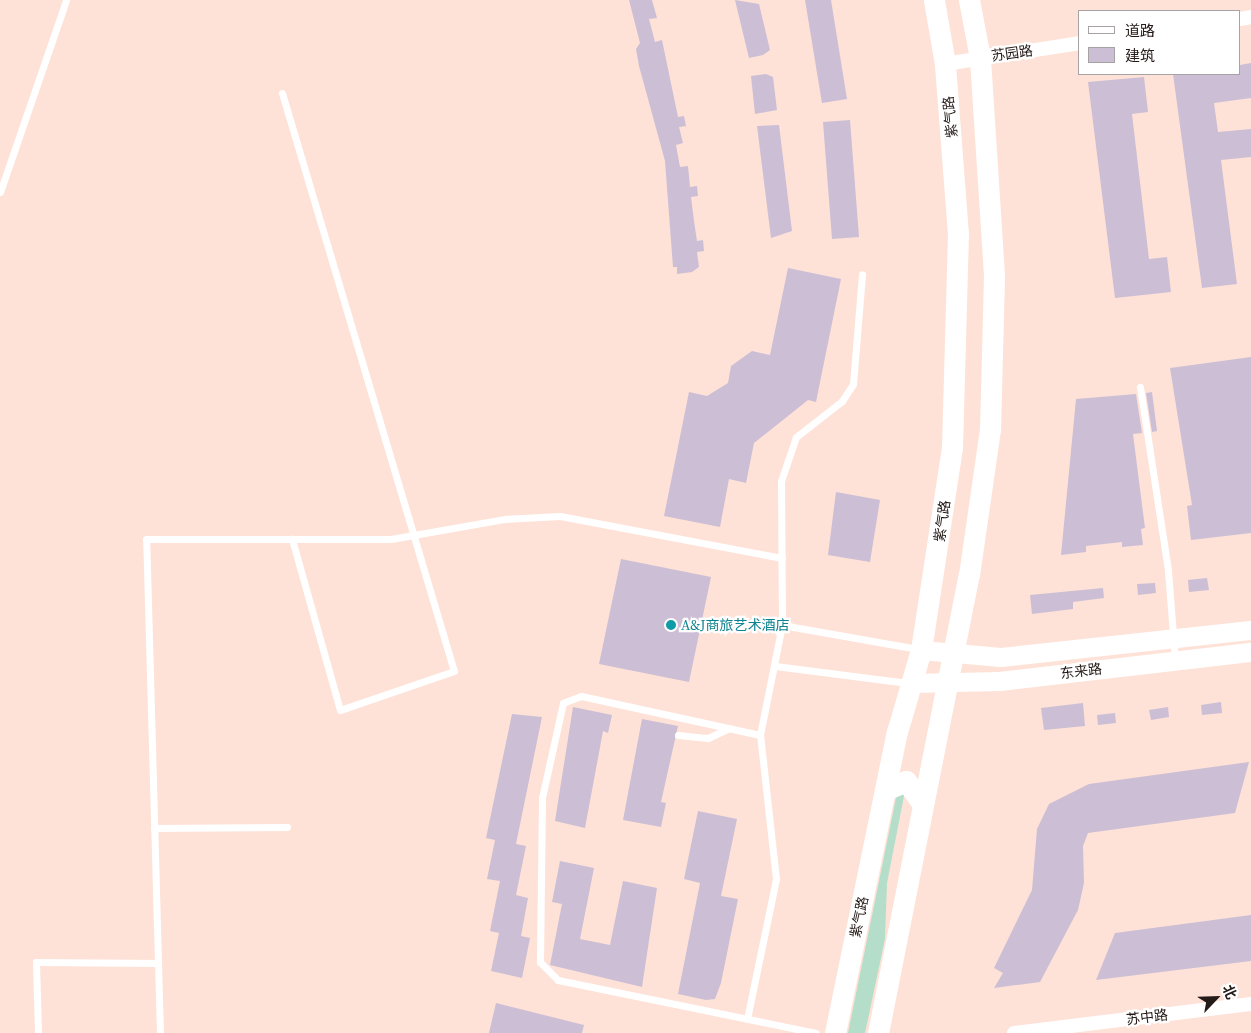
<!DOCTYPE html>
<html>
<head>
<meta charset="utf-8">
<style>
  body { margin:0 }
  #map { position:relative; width:1251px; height:1033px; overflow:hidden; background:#fee2d7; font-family:"Source Serif 4","Noto Sans SC",serif }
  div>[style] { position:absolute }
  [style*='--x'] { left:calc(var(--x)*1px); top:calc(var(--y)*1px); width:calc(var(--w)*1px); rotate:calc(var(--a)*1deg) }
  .green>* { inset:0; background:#b4dec9 }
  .building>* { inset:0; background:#ccbed5 }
  .lane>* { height:7px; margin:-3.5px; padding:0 3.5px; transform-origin:3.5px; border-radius:3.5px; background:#fff }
  .street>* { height:14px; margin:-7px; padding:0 7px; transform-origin:7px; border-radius:7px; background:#fff }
  .secondary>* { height:19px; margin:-9.5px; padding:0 9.5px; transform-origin:9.5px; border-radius:9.5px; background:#fff }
  .primary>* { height:21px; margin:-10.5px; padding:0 10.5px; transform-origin:10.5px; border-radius:10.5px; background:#fff }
  .dots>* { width:14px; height:14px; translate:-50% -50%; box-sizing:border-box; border:2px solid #fff; border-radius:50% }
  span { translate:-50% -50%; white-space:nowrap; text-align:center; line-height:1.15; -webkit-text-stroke:4.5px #fff; paint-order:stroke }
  .street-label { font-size:14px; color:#241a17 }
  .culture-label { font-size:14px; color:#0d838f }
  .left { translate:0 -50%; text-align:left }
  .legend { position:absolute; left:1078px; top:10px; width:162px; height:65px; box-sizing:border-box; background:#fff; border:1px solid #a7a3a2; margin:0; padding:6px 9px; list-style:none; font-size:15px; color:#241a17 }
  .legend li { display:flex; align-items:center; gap:10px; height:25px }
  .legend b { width:25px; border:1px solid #a7a3a2 }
  .north { position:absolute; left:1191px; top:973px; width:50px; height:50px; -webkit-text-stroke:4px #fff; paint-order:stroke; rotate:66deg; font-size:14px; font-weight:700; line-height:20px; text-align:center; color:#241a17 }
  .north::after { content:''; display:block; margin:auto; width:18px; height:22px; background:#241a17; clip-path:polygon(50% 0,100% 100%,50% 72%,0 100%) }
</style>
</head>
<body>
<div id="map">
  <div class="green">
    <div style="clip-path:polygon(898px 788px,905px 791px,887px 883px,885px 939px,865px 1033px,848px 1033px)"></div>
  </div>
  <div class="building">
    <div style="clip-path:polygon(629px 0,652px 0,657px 18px,649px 19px,655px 42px,662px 40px,678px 117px,684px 116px,686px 126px,679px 127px,683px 143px,676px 145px,680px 167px,688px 166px,690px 187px,697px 186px,698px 196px,691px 197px,694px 221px,697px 241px,703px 240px,704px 251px,697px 252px,699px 267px,692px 272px,677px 274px,677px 267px,673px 267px,665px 161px,639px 66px,636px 49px,640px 43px)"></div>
    <div style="clip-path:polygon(735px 0,759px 4px,770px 50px,763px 55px,749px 58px)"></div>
    <div style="clip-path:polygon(805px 0,831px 0,847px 99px,822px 103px)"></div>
    <div style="clip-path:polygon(1251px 63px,1251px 98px,1214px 103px,1218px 132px,1251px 129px,1251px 157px,1221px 160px,1237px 284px,1202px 288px,1173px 74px,1240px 74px,1240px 65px)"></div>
    <div style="clip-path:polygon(766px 74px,773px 77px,777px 110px,755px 114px,751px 76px)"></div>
    <div style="clip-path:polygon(1144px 77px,1148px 112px,1132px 114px,1149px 259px,1167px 257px,1171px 292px,1115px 298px,1088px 82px)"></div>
    <div style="clip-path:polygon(850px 120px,859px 237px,832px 239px,823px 122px)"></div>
    <div style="clip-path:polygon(779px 125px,792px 231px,771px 238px,757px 126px)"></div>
    <div style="clip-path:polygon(788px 268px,841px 279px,816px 402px,808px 400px,754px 443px,746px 483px,729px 479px,720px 527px,664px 516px,689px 392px,707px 396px,728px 383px,731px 366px,752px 351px,770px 355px)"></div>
    <div style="clip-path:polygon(1251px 357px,1251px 533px,1191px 540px,1187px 506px,1192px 505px,1170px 368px)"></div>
    <div style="clip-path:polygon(1152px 392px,1157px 431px,1152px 432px,1146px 393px)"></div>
    <div style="clip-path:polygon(1136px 394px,1142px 433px,1133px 434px,1145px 528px,1141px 529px,1143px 545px,1122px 547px,1122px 542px,1086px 546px,1086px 552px,1061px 555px,1076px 399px)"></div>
    <div style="clip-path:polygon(836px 492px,880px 500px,870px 562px,828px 555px)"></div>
    <div style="clip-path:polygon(621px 559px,711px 577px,689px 682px,599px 664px)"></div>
    <div style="clip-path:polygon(1207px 578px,1209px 590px,1189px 592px,1188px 580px)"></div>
    <div style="clip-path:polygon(1155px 583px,1156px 593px,1138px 595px,1137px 584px)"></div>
    <div style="clip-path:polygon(1103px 588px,1104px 598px,1073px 602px,1073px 609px,1032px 614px,1030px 595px)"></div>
    <div style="clip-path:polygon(1221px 702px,1222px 713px,1202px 715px,1201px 705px)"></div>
    <div style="clip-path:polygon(1083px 703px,1085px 726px,1044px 730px,1041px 708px)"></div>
    <div style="clip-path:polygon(573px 707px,612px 715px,608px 733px,603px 731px,585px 828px,555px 821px)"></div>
    <div style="clip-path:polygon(1168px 707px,1169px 717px,1151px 720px,1149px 710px)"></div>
    <div style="clip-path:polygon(1115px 713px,1116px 723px,1098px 725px,1097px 715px)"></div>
    <div style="clip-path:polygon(512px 714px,542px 717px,516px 844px,526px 846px,516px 895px,528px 898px,521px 936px,530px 938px,522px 978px,491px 971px,499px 933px,490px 931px,500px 881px,487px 879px,495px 840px,486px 838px)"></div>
    <div style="clip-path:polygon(642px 719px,678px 726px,661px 802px,666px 803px,661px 827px,623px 820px)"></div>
    <div style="clip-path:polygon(1249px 762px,1235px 813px,1088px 833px,1083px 846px,1084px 883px,1078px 910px,1040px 982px,994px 988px,1003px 973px,994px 968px,1032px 890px,1037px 829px,1049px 804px,1089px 784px)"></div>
    <div style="clip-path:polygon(698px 811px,737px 819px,721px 896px,738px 899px,721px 983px,715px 999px,706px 1000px,678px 994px,700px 883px,684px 879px)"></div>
    <div style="clip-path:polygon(560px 861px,594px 868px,580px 939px,610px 945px,623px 881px,657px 888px,642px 987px,550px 965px,562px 904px,552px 902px)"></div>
    <div style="clip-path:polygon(1251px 915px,1251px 961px,1096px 980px,1115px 933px)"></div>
    <div style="clip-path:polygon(496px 1003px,584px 1025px,582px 1033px,489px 1033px)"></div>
  </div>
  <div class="lane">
    <div style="--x:282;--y:93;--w:603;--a:73.43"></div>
    <div style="--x:454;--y:671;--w:120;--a:161.1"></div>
    <div style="--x:340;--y:710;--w:178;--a:-105.7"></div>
    <div style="--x:0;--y:192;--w:203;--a:-71"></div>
    <div style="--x:1140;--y:387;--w:186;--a:81.3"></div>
    <div style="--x:1168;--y:571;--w:88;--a:85.5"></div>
    <div style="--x:782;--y:625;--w:138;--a:10"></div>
    <div style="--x:775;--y:666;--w:134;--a:7.3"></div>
    <div style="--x:678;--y:735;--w:30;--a:6"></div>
    <div style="--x:708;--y:738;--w:23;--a:-25"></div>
    <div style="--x:760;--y:735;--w:183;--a:-167.7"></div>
    <div style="--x:581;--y:696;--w:19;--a:159"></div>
    <div style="--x:563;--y:703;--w:97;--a:102.5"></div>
    <div style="--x:542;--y:798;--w:164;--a:90.7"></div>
    <div style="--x:540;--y:962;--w:25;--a:45"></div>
    <div style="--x:558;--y:980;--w:263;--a:11.6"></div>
    <div style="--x:154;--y:828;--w:133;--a:-0.4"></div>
    <div style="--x:747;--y:1019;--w:143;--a:-78.3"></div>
    <div style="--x:776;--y:879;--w:145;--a:-96.3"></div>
    <div style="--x:760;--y:735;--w:112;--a:-78.7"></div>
    <div style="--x:782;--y:625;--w:144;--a:-90.4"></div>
    <div style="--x:781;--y:481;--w:46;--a:-71.2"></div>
    <div style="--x:796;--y:437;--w:58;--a:-38"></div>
    <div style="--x:842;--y:401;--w:20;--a:-57"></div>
    <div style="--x:853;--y:384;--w:110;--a:-85.3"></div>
    <div style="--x:38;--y:1033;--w:71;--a:-91.6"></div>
    <div style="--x:36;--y:962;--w:122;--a:0.5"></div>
    <div style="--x:160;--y:1033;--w:494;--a:-91.6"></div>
    <div style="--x:146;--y:539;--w:245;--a:0"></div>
    <div style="--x:391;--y:539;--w:116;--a:-10"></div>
    <div style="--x:505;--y:519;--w:55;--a:-3.1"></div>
    <div style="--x:560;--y:516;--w:226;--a:10.7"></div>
  </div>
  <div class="street">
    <div style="--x:1240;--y:19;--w:11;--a:-10"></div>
    <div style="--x:945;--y:64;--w:137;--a:-8.8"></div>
    <div style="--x:1014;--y:1033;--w:239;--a:-7"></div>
  </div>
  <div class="secondary">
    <div style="--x:921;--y:650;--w:80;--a:5"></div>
    <div style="--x:1001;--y:657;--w:251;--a:-6.2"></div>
    <div style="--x:911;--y:683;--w:88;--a:-1.3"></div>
    <div style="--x:999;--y:681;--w:254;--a:-6.6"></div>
  </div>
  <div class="primary">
    <div style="--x:885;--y:790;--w:23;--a:-23"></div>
    <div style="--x:906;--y:781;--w:27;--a:54"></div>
    <div style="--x:835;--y:1033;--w:307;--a:-78.4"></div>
    <div style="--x:897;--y:732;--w:85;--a:-73.7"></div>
    <div style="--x:921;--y:650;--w:204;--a:-81.3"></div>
    <div style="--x:952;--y:448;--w:214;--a:-88.4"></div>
    <div style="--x:958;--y:234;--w:170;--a:-94.4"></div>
    <div style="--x:945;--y:64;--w:65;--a:-99.8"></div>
    <div style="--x:878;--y:1033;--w:467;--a:-78.8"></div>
    <div style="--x:969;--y:575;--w:147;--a:-81.8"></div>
    <div style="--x:990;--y:430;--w:155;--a:-88.5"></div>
    <div style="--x:994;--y:275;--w:217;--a:-93.7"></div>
    <div style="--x:980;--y:58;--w:59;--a:-100.7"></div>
  </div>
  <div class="dots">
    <div style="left:671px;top:625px;background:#0f9aa8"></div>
  </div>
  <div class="street-label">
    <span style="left:1012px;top:53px;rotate:-8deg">苏园路</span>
    <span style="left:950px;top:117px;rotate:-96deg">紫气路</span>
    <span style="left:942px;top:521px;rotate:-82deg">紫气路</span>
    <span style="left:1081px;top:671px;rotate:-7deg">东来路</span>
    <span style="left:859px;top:917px;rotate:-78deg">紫气路</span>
    <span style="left:1147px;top:1017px;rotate:-7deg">苏中路</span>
  </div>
  <div class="culture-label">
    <span class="left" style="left:681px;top:625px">A&amp;J商旅艺术酒店</span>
  </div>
  <ul class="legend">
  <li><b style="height:6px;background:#fff"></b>道路</li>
  <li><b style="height:14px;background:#ccbed5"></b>建筑</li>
  </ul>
  <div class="north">北</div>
</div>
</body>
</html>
